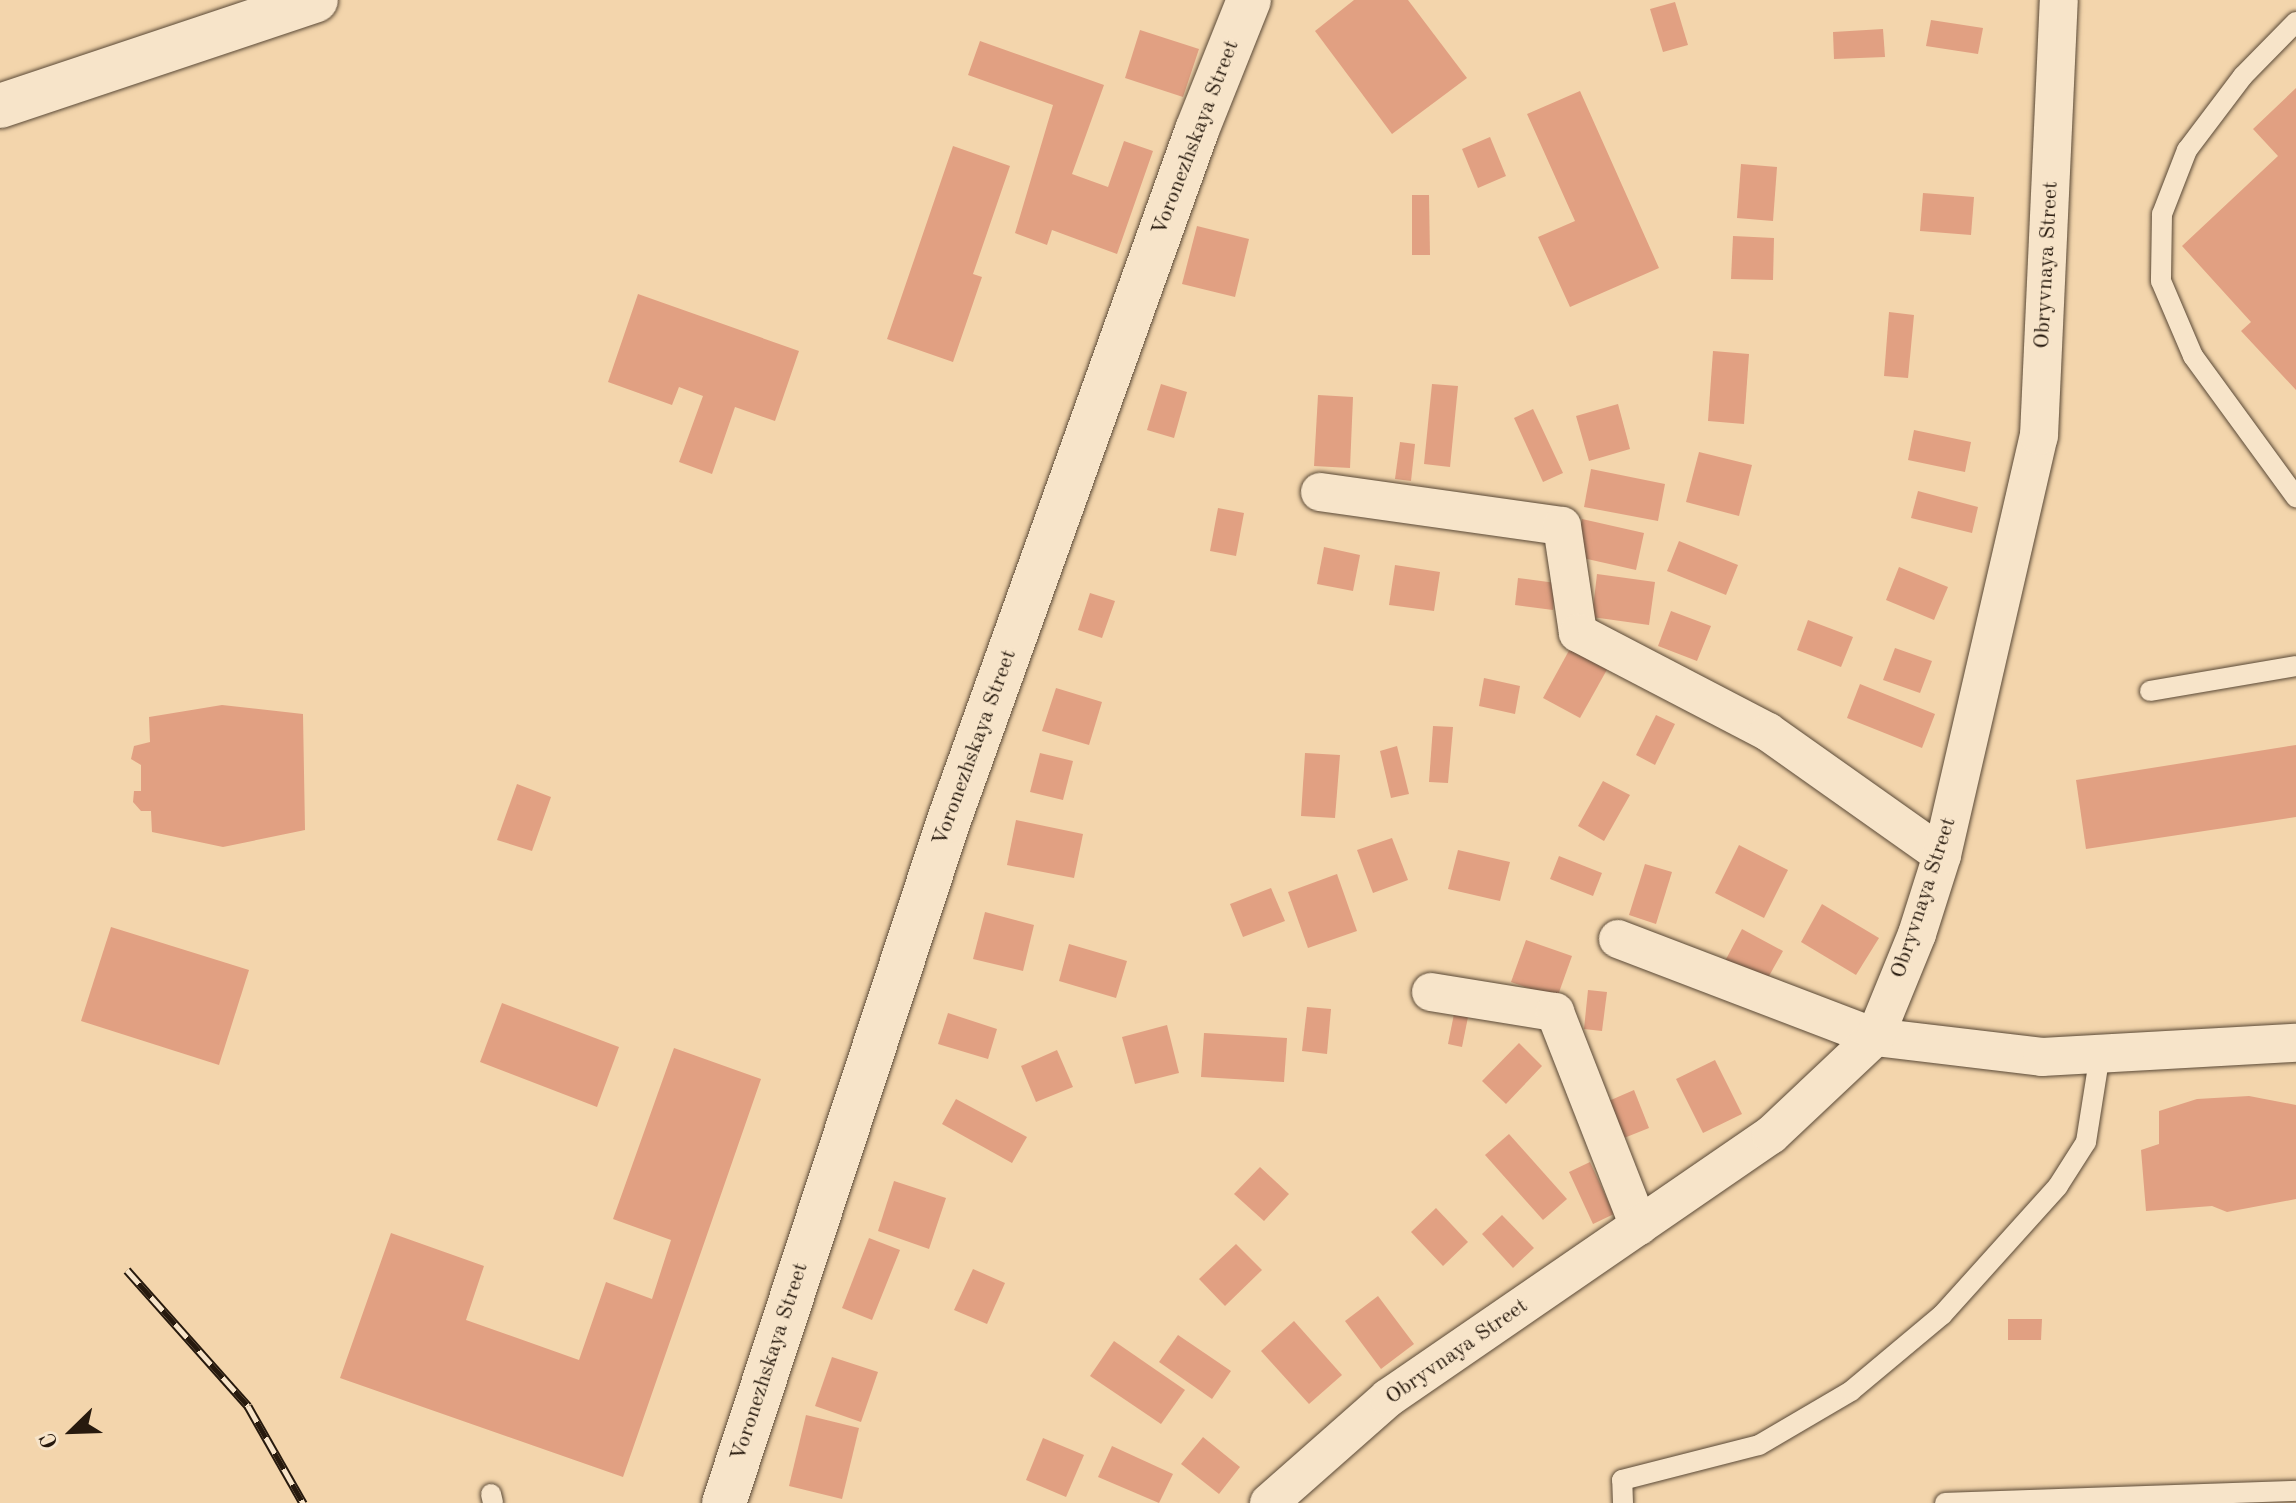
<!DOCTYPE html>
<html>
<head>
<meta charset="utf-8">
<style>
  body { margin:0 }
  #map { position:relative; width:2296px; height:1503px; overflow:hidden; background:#f3d5ac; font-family:"Old Standard TT",serif }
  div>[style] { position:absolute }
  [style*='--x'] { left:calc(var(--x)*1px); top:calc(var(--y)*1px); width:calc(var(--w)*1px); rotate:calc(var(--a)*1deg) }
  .building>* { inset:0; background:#e1a082 }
  .roads { filter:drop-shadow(0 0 2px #5a4936) drop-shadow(0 0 2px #5a4936) }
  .lane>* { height:20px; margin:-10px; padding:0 10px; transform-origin:10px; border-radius:10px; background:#f7e4c9 }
  .street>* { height:38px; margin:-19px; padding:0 19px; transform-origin:19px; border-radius:19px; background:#f7e4c9 }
  .secondary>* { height:44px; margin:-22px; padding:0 22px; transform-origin:22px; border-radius:22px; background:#f7e4c9 }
  .rail>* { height:9px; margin-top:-4.5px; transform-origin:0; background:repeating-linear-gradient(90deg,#f7e4c9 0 18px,#271a0e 0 36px); box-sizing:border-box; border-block:2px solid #271a0e }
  span { translate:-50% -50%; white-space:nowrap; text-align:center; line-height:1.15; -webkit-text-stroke:6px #f7e4c9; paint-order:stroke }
  .street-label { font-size:22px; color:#271a0e }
  .north { position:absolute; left:32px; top:1391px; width:80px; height:80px; -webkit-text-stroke:6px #f7e4c9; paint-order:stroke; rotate:247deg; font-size:22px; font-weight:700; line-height:32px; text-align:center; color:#271a0e }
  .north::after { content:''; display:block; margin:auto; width:28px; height:36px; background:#271a0e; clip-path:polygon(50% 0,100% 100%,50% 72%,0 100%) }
</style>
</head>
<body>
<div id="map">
  <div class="building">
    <div style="clip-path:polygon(1354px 0,1408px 0,1467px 78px,1392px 134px,1315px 31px)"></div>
    <div style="clip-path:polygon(1675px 2px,1688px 45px,1663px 52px,1650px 9px)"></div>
    <div style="clip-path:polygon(1931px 20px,1983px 28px,1978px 54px,1926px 46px)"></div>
    <div style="clip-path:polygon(1883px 29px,1885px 57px,1834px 59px,1833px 32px)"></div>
    <div style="clip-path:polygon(1140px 30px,1199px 49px,1183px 97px,1125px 78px)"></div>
    <div style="clip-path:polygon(980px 41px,1104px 85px,1072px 174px,1108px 187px,1124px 141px,1153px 151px,1117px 254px,1052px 230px,1047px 245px,1015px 233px,1053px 105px,968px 75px)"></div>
    <div style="clip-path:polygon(2296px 88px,2296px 390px,2241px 331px,2251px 322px,2182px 246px,2278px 156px,2253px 129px)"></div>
    <div style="clip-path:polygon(1580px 91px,1659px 268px,1570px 307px,1538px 237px,1575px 221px,1527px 114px)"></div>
    <div style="clip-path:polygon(1490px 137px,1506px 176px,1478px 188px,1462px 149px)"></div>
    <div style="clip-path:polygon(953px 146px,1010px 166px,973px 274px,982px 277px,953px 362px,887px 339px)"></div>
    <div style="clip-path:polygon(1741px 164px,1777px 167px,1773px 221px,1737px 218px)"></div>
    <div style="clip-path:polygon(1923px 193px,1974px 197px,1971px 235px,1920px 231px)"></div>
    <div style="clip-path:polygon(1412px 195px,1429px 195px,1430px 255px,1412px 255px)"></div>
    <div style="clip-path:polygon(1197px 226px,1249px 239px,1235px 297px,1182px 284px)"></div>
    <div style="clip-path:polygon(1733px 236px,1774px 238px,1773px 280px,1731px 279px)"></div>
    <div style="clip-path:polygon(638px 294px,799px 351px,775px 421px,735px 407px,712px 474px,679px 462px,703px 396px,679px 387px,672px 405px,608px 382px)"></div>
    <div style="clip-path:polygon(1889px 312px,1914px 315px,1908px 378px,1884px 376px)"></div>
    <div style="clip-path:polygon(1713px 351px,1749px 354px,1744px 424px,1708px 421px)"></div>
    <div style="clip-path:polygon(1161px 384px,1187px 392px,1174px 438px,1147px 430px)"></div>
    <div style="clip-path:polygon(1432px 384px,1458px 386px,1450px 467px,1424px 464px)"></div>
    <div style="clip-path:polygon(1318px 395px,1353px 397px,1350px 468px,1314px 466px)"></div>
    <div style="clip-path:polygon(1618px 404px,1630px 449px,1589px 461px,1576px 416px)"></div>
    <div style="clip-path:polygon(1533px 409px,1563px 473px,1543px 482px,1514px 418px)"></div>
    <div style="clip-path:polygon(1914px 430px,1971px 442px,1965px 472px,1908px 460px)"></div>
    <div style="clip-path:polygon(1400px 442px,1415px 444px,1411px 481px,1395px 479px)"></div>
    <div style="clip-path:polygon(1699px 452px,1752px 465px,1739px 516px,1686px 502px)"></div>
    <div style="clip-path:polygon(1591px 469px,1665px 484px,1658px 521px,1584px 507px)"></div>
    <div style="clip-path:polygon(1918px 491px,1978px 507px,1972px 533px,1911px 518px)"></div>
    <div style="clip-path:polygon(1218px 508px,1244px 513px,1236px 556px,1210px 551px)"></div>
    <div style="clip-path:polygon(1582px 519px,1644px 533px,1636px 570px,1574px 556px)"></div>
    <div style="clip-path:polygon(1679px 541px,1738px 565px,1726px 595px,1667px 571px)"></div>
    <div style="clip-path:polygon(1324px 547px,1360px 555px,1353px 591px,1317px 584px)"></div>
    <div style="clip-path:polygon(1395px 565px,1440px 572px,1434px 611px,1389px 605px)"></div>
    <div style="clip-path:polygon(1899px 567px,1948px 587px,1934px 620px,1886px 600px)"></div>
    <div style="clip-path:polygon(1597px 574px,1655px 582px,1649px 625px,1592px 617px)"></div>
    <div style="clip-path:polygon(1518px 578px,1556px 583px,1553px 610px,1515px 605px)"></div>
    <div style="clip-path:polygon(1090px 593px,1115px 601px,1102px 638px,1078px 630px)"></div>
    <div style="clip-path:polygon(1671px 611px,1711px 626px,1697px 661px,1658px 646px)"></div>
    <div style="clip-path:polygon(1808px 620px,1853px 637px,1841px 667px,1797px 650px)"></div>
    <div style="clip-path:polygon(1572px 645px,1609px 666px,1580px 718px,1543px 698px)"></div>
    <div style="clip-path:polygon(1895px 648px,1932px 661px,1920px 693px,1883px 680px)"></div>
    <div style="clip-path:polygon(1484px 678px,1520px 686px,1515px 714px,1479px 706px)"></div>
    <div style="clip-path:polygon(1860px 684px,1935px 714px,1922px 748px,1847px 718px)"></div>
    <div style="clip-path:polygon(1056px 688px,1102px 702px,1089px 745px,1042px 731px)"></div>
    <div style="clip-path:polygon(222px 705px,303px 714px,305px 830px,223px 847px,152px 832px,151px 811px,141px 811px,133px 802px,134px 791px,141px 791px,141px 765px,131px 759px,134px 746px,150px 742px,149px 717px)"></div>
    <div style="clip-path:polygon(1656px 715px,1675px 724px,1655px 765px,1636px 755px)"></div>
    <div style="clip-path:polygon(1433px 726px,1453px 727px,1448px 783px,1429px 782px)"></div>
    <div style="clip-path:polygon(2296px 745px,2296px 817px,2086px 849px,2076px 780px)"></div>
    <div style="clip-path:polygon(1397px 746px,1409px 794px,1391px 798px,1380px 751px)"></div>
    <div style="clip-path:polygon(1040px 753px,1073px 761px,1063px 800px,1030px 792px)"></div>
    <div style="clip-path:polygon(1305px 753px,1340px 755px,1335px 818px,1301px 816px)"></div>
    <div style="clip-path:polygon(1603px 781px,1630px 795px,1604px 841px,1578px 826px)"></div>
    <div style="clip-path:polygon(517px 784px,551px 797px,532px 851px,497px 840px)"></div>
    <div style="clip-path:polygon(1016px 820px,1083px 834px,1074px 878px,1007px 865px)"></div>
    <div style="clip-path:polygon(1392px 838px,1408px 880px,1373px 893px,1357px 850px)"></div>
    <div style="clip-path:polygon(1739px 845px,1788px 870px,1764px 918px,1715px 893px)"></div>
    <div style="clip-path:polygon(1458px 850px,1510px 862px,1500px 901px,1448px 889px)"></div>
    <div style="clip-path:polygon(1559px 856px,1602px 873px,1593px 896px,1550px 879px)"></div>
    <div style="clip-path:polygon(1645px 864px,1672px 872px,1656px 924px,1629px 915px)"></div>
    <div style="clip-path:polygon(1337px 874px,1357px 931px,1308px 948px,1288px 892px)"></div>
    <div style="clip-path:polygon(1271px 888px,1285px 921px,1243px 937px,1230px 904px)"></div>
    <div style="clip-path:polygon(1822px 904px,1879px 938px,1856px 975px,1801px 942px)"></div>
    <div style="clip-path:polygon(985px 912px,1034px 925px,1023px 971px,973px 959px)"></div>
    <div style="clip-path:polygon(111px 927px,249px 970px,219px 1065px,81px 1021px)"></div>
    <div style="clip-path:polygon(1742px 929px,1783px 951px,1764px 985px,1724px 963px)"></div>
    <div style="clip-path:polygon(1526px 940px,1572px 956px,1557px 998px,1511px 982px)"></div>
    <div style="clip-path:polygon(1069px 944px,1127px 961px,1116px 998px,1059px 981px)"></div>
    <div style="clip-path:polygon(1588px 990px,1607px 992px,1602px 1031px,1584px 1029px)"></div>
    <div style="clip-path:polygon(502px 1003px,619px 1047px,597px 1107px,480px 1062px)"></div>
    <div style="clip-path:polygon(1307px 1007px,1331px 1009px,1327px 1054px,1302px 1051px)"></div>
    <div style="clip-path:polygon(1455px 1009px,1469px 1012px,1462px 1047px,1448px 1044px)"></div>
    <div style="clip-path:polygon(948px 1013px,997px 1029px,988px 1059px,938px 1044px)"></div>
    <div style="clip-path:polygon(1167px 1025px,1179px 1073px,1135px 1084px,1122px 1037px)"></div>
    <div style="clip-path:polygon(1204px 1033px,1287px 1038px,1284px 1082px,1201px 1077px)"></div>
    <div style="clip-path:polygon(1519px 1043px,1542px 1066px,1506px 1104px,1482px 1081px)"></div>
    <div style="clip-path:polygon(674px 1048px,761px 1079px,623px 1477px,340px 1378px,391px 1233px,484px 1266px,466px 1320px,579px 1360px,606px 1282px,652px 1299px,671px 1240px,613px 1219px)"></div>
    <div style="clip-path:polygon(1057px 1050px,1073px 1087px,1036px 1102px,1021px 1066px)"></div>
    <div style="clip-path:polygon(1715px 1060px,1742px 1114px,1703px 1133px,1676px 1079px)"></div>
    <div style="clip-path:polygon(1634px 1090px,1649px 1128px,1619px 1140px,1604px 1103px)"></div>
    <div style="clip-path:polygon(2249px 1096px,2296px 1105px,2296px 1199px,2227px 1212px,2212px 1206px,2146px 1211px,2141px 1150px,2159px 1144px,2159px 1111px,2197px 1099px)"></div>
    <div style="clip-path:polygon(956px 1099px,1027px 1137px,1012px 1163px,942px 1124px)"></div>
    <div style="clip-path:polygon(1509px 1134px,1567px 1199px,1543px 1220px,1485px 1155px)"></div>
    <div style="clip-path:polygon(1590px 1162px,1614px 1214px,1593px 1224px,1569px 1172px)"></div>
    <div style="clip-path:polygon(1260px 1167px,1289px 1194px,1264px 1221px,1234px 1194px)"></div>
    <div style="clip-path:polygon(894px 1181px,946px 1198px,929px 1249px,878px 1231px)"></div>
    <div style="clip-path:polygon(1436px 1208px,1468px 1242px,1443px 1266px,1411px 1232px)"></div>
    <div style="clip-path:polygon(1502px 1215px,1534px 1248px,1513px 1268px,1482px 1234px)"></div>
    <div style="clip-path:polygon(869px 1238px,900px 1250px,872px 1320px,842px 1308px)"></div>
    <div style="clip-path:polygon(1236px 1244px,1262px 1270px,1225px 1306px,1199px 1279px)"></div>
    <div style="clip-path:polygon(973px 1269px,1005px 1283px,987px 1324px,954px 1310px)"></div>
    <div style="clip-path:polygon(1378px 1296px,1414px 1344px,1381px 1369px,1345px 1321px)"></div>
    <div style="clip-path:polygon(2008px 1319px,2042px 1319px,2041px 1340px,2008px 1340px)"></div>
    <div style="clip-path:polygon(1294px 1321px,1342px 1375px,1309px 1404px,1261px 1351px)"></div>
    <div style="clip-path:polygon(1178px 1335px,1231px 1371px,1212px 1399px,1159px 1362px)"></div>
    <div style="clip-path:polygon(1114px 1341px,1185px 1390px,1161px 1424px,1090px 1376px)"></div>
    <div style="clip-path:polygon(832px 1357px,878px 1372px,861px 1422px,815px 1406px)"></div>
    <div style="clip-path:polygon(806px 1415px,859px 1428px,842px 1499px,789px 1486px)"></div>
    <div style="clip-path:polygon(1203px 1437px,1240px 1467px,1219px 1494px,1181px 1464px)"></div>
    <div style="clip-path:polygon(1043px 1438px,1084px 1455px,1066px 1497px,1026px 1480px)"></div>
    <div style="clip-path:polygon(1112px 1446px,1173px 1474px,1159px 1503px,1098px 1477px)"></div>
  </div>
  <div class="roads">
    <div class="lane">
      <div style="--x:2296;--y:22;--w:76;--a:134.5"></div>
      <div style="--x:2243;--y:76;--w:93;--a:127.1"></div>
      <div style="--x:2187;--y:150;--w:69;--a:111.3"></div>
      <div style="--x:2162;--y:214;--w:67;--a:90.9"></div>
      <div style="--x:2161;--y:281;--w:82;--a:66.9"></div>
      <div style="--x:2193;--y:356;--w:175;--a:53.9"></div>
      <div style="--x:2150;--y:691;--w:148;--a:-9.7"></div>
      <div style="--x:491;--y:1494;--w:9;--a:77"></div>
      <div style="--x:1623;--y:1503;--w:23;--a:-92"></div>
      <div style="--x:1622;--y:1480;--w:141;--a:-14.3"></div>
      <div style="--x:1759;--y:1445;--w:107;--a:-30.4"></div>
      <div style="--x:1851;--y:1391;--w:119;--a:-39.9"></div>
      <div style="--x:1942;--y:1315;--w:173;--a:-48"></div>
      <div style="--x:2058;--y:1186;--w:52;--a:-57.5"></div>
      <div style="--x:2086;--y:1142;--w:89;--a:-81"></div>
      <div style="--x:1945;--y:1503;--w:351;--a:-2"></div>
    </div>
    <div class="street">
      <div style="--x:1320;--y:492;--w:244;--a:8"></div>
      <div style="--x:1562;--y:526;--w:108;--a:81.5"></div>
      <div style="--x:1578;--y:633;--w:214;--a:27.5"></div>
      <div style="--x:1768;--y:732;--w:213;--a:35.3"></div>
      <div style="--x:1618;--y:939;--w:275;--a:20.9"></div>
      <div style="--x:1875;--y:1037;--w:168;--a:6.8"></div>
      <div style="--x:2042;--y:1057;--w:254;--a:-3.2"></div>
      <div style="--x:1431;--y:992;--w:126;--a:9.2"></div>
      <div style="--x:1555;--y:1012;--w:230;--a:68.6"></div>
      <div style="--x:1269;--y:1503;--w:159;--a:-41.4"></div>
      <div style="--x:1388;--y:1398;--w:465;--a:-34.5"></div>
      <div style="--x:1771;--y:1135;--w:143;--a:-43.3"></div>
      <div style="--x:1875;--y:1037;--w:111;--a:-67.8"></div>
      <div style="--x:1917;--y:934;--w:83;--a:-72.4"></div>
      <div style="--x:1942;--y:855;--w:430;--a:-77"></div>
      <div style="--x:2039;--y:436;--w:436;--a:-87.4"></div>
    </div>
    <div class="secondary">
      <div style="--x:0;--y:106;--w:333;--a:-18.5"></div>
      <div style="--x:724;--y:1503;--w:719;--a:-71.77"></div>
      <div style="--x:949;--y:820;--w:733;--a:-70.23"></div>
      <div style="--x:1197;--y:130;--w:140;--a:-68.2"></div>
    </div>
  </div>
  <div class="rail">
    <div style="--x:127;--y:1270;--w:182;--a:48.3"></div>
    <div style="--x:248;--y:1406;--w:112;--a:60.4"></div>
  </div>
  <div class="street-label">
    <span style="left:1196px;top:138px;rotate:-69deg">Voronezhskaya Street</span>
    <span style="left:2047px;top:265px;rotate:-87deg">Obryvnaya Street</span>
    <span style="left:975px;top:748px;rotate:-70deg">Voronezhskaya Street</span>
    <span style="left:1924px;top:898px;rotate:-72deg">Obryvnaya Street</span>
    <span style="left:1457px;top:1352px;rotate:-35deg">Obryvnaya Street</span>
    <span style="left:770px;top:1362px;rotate:-72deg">Voronezhskaya Street</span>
  </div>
  <div class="north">С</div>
</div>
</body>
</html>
